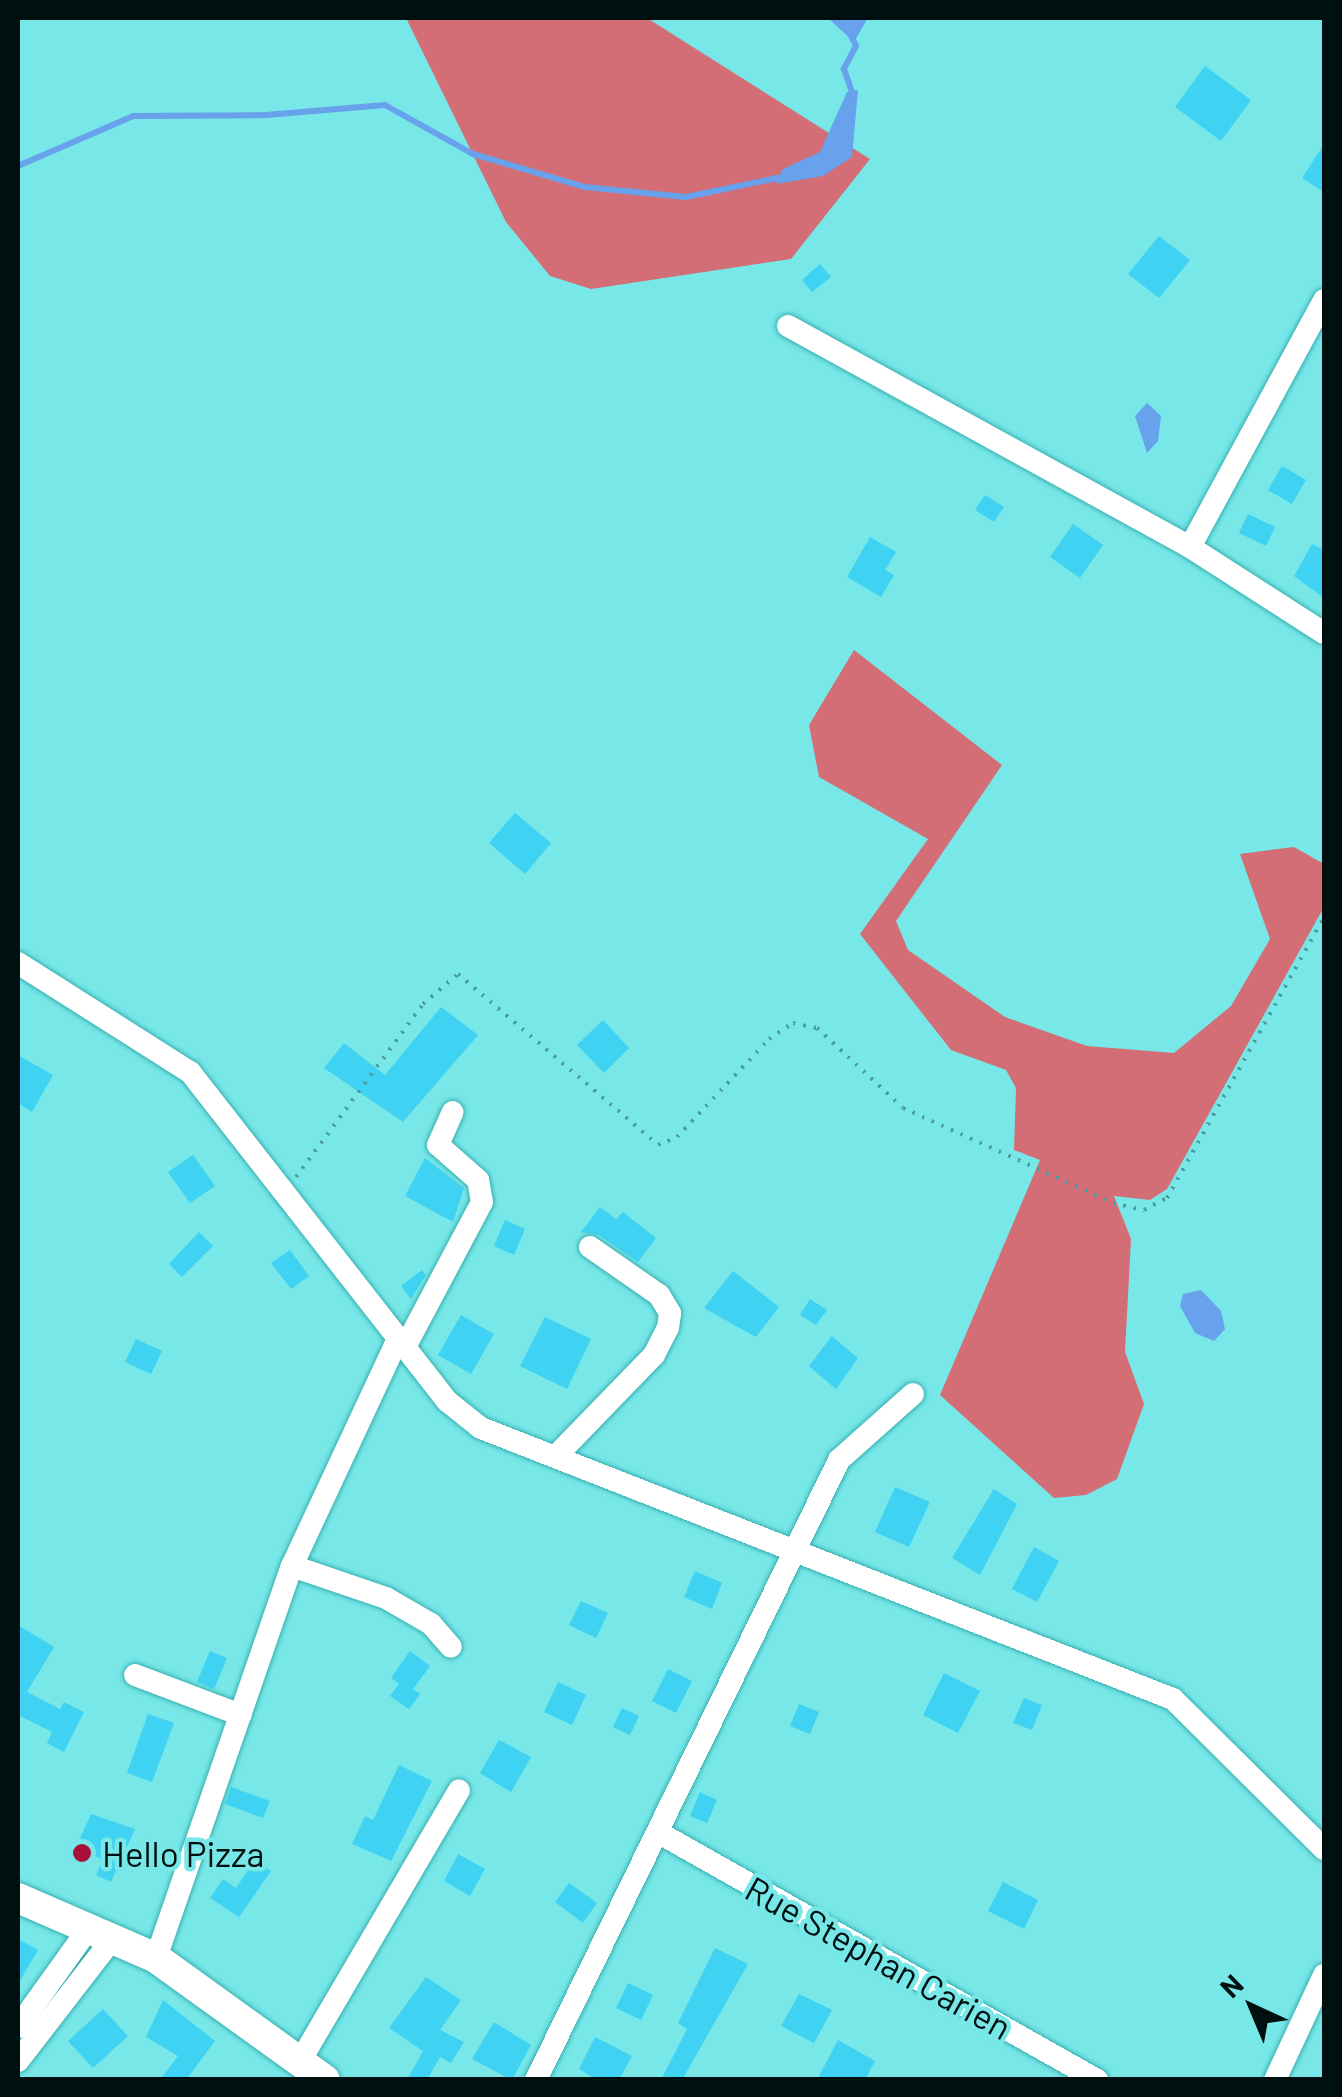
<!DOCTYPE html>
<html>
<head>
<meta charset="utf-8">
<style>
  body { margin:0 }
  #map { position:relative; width:1342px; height:2097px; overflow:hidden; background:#77e7e8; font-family:Barlow,sans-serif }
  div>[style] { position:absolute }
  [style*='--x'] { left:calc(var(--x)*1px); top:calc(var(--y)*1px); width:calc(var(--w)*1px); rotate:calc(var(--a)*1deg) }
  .forest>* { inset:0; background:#d36e76 }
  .water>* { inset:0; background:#68a1ec }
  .stream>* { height:6px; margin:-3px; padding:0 3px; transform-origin:3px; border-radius:3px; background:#68a1ec }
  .building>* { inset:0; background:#3fd2f2 }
  .path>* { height:4px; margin-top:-2px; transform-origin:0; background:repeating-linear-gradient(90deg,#4e9d9e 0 2.5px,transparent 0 10.5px) }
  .roads { filter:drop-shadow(0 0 2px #37afb0) drop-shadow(0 0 2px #37afb0) }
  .minor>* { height:22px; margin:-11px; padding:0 11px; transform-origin:11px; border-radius:11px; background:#fff }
  .major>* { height:30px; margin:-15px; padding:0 15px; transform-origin:15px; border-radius:15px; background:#fff }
  .dots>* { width:28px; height:28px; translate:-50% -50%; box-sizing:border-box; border:5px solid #77e7e8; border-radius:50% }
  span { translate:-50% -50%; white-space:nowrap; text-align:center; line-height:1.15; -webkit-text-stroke:9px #77e7e8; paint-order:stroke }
  .poi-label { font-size:35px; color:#001010 }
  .left { translate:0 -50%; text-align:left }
  .street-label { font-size:35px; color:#001010 }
  .frame { position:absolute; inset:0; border:20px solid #001010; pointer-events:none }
  .north { position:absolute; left:1202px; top:1957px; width:100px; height:100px; -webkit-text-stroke:8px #77e7e8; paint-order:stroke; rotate:316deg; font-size:28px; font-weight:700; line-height:40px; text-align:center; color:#001010 }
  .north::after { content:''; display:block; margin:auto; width:35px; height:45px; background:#001010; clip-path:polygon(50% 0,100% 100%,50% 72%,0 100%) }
</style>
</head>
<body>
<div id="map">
  <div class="forest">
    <div style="clip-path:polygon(406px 18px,647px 18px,870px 159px,791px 259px,591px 289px,550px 276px,506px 222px)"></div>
    <div style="clip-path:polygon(854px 650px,1002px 765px,896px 921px,908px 950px,1005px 1017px,1087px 1046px,1174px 1053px,1231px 1006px,1270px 939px,1240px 854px,1294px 847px,1324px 864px,1324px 907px,1167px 1189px,1150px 1200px,1114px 1196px,1131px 1239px,1125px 1352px,1144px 1404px,1117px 1479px,1086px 1495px,1054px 1498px,940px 1395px,1040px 1160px,1014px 1150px,1016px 1088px,1006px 1070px,951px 1050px,860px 934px,928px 839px,819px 777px,809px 725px)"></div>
  </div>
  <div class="water">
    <div style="clip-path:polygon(828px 18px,865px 18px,866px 21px,854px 42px)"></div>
    <div style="clip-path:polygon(858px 90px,852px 157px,823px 176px,776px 184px,783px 169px,820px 152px,847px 92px)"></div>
    <div style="clip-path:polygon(1147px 403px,1161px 416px,1158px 441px,1147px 453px,1135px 416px)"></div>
    <div style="clip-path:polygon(1201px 1290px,1221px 1311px,1225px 1329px,1214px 1341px,1195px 1333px,1180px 1306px,1183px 1294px)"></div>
  </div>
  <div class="stream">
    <div style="--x:851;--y:36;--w:11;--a:63"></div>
    <div style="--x:856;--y:46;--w:26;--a:118"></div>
    <div style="--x:844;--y:69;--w:31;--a:71"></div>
    <div style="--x:18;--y:166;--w:125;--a:-23.5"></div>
    <div style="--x:133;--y:116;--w:133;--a:-0.4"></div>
    <div style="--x:266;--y:115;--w:119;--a:-4.8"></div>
    <div style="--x:385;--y:105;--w:101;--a:29.1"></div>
    <div style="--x:473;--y:154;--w:117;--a:16.4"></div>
    <div style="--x:585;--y:187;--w:101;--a:5.7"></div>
    <div style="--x:686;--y:197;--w:98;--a:-11.8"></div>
  </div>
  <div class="building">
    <div style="clip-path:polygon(1205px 66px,1251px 100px,1221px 141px,1175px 107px)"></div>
    <div style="clip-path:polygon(1324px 144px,1324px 192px,1302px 178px)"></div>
    <div style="clip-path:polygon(1159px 236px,1190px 260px,1159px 298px,1128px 274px)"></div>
    <div style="clip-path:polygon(820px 264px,831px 277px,812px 292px,802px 280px)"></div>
    <div style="clip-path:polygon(1282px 466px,1306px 480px,1292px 504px,1268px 490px)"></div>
    <div style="clip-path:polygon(985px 495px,1004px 507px,994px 522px,975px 510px)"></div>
    <div style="clip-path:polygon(1248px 514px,1275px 527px,1266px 546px,1239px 533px)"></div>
    <div style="clip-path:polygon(1073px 524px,1103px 545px,1080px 578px,1050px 557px)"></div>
    <div style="clip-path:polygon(870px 537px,896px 552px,885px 570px,894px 575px,881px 597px,847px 577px)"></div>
    <div style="clip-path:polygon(1312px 544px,1324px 550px,1324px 598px,1294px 576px)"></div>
    <div style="clip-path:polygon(515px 813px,551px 843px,525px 874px,489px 843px)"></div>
    <div style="clip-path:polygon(441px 1007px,478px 1035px,403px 1122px,324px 1068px,344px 1043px,385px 1075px)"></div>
    <div style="clip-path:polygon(603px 1020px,629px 1048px,604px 1073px,577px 1045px)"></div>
    <div style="clip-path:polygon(18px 1055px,53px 1075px,32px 1112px,18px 1103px)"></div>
    <div style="clip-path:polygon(193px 1155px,215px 1186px,190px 1203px,168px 1172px)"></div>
    <div style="clip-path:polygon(425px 1158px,464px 1188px,453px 1222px,405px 1196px)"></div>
    <div style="clip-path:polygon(600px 1207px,616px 1219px,623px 1212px,656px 1238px,638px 1262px,599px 1235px,581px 1232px)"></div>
    <div style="clip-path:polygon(505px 1220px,525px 1229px,514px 1255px,494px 1246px)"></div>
    <div style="clip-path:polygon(199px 1232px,213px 1246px,182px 1277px,169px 1264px)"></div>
    <div style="clip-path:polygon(290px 1250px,309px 1276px,291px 1289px,271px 1263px)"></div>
    <div style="clip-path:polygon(422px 1270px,426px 1275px,411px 1299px,401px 1286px)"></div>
    <div style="clip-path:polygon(733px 1271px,779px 1307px,756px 1337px,704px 1308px)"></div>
    <div style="clip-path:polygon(810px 1299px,827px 1310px,816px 1325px,800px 1315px)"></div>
    <div style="clip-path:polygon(461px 1315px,494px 1334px,471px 1374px,438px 1355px)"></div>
    <div style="clip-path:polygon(545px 1317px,591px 1339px,567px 1389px,520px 1366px)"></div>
    <div style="clip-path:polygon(832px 1336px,858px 1358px,836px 1389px,809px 1366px)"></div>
    <div style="clip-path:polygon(136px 1339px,162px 1351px,151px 1374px,125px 1362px)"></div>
    <div style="clip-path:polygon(895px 1487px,930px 1502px,909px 1547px,875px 1532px)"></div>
    <div style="clip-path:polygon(994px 1489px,1017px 1504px,980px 1575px,952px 1558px)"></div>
    <div style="clip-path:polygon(1034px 1547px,1059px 1561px,1037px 1602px,1012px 1589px)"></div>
    <div style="clip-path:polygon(695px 1571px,722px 1583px,712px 1609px,684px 1597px)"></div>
    <div style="clip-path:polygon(581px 1601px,608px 1613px,596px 1638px,569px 1625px)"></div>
    <div style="clip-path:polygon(18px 1625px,54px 1647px,27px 1692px,60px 1709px,64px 1702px,84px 1712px,64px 1752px,47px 1743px,52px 1732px,18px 1715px)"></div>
    <div style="clip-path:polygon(210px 1651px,227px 1658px,214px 1689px,197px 1682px)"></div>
    <div style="clip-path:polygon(410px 1651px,430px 1666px,413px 1689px,420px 1694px,409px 1709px,390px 1696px,399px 1684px,391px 1678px)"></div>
    <div style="clip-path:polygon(668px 1669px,692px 1681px,676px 1713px,652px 1701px)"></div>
    <div style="clip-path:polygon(944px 1673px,980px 1691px,958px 1733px,923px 1715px)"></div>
    <div style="clip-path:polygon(558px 1682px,586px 1695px,572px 1725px,544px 1712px)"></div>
    <div style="clip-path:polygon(1024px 1698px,1042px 1705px,1032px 1730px,1013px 1723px)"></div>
    <div style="clip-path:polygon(799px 1704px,819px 1712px,810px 1734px,790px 1726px)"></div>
    <div style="clip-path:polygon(622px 1708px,639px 1716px,630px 1735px,613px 1727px)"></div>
    <div style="clip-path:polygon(148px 1714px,174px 1723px,152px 1782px,127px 1773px)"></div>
    <div style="clip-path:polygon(499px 1740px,531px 1757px,511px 1792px,480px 1773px)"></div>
    <div style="clip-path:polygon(399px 1765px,432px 1781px,391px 1861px,352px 1844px,365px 1816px,373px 1820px)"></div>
    <div style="clip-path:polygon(231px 1787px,270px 1801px,263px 1818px,225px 1804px)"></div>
    <div style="clip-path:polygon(700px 1792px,717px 1800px,707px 1823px,690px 1816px)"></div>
    <div style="clip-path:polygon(91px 1814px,135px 1829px,111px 1882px,96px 1875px,103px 1860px,76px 1847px)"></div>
    <div style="clip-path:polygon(458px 1854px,485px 1869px,470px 1896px,444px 1881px)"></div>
    <div style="clip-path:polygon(255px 1860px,271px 1871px,239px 1917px,210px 1898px,223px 1879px,236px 1888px)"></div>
    <div style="clip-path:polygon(1003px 1882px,1038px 1900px,1024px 1929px,988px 1911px)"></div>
    <div style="clip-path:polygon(569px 1883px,597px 1903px,583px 1923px,555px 1902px)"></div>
    <div style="clip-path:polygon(18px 1939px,38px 1950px,18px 1984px)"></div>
    <div style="clip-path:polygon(715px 1948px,748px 1964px,682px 2080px,661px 2080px,687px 2029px,678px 2023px)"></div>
    <div style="clip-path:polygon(426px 1977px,461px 2000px,440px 2030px,464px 2042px,451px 2063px,440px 2057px,427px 2080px,407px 2080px,423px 2051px,389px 2028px)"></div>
    <div style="clip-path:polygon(628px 1983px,653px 1995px,641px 2020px,616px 2008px)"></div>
    <div style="clip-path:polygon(799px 1994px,832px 2010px,814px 2043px,781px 2026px)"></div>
    <div style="clip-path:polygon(163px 2000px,215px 2041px,186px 2080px,160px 2080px,178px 2056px,146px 2037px)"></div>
    <div style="clip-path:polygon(103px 2009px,128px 2036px,93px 2068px,68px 2041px)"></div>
    <div style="clip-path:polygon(494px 2022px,531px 2045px,512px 2080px,472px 2059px)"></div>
    <div style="clip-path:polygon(595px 2037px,632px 2056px,619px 2080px,597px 2080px,579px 2069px)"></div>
    <div style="clip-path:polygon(838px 2040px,875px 2061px,865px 2080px,817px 2080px)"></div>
  </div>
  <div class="path">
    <div style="--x:296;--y:1177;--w:215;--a:-53.7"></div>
    <div style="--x:423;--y:1004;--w:46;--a:-40.6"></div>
    <div style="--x:458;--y:974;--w:263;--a:40.5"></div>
    <div style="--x:658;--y:1145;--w:21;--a:-23"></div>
    <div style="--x:677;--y:1137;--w:134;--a:-46.8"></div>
    <div style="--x:769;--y:1039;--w:29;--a:-34"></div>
    <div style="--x:793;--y:1023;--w:25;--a:12"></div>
    <div style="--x:817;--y:1028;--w:117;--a:42.9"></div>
    <div style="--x:903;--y:1108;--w:230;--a:24.3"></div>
    <div style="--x:1113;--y:1203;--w:32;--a:13"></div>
    <div style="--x:1144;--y:1210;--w:26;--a:-28"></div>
    <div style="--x:1167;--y:1198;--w:322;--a:-60.8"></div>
  </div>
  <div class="roads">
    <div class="minor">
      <div style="--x:788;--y:326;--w:459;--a:28.8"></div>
      <div style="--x:1190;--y:547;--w:159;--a:32.7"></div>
      <div style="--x:1190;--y:547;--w:281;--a:-61.5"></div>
      <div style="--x:18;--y:963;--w:204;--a:32.4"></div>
      <div style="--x:190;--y:1072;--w:417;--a:52"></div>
      <div style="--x:447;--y:1401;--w:43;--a:38.5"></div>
      <div style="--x:481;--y:1428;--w:743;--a:21.39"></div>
      <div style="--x:1173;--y:1699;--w:213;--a:44.8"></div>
      <div style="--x:405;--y:1347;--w:164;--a:-62"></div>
      <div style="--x:482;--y:1202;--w:22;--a:-100"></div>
      <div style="--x:478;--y:1180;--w:53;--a:-138.8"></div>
      <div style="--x:438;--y:1145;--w:36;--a:-66"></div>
      <div style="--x:558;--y:1454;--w:138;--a:-45.9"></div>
      <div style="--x:654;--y:1355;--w:30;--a:-63"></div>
      <div style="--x:668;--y:1328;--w:15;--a:-82"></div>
      <div style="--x:670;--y:1313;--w:21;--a:-121"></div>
      <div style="--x:659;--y:1295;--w:84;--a:-145.2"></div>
      <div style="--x:292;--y:1566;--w:99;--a:18.8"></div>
      <div style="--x:386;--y:1598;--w:52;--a:30"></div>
      <div style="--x:431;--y:1624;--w:30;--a:49"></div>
      <div style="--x:135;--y:1675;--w:113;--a:20.7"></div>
      <div style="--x:661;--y:1834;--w:501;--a:29.43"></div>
      <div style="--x:156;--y:1958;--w:415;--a:-70.9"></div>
      <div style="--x:292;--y:1566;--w:251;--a:-65"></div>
      <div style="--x:18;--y:2027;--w:122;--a:-54.4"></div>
      <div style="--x:18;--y:2061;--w:155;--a:-52.3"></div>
      <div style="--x:299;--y:2063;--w:316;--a:-59.6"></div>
      <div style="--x:536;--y:2080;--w:690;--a:-63.95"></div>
      <div style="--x:839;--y:1460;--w:99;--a:-41.7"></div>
      <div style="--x:1275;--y:2080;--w:116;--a:-65"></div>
    </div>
    <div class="major">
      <div style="--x:18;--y:1898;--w:150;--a:23.5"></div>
      <div style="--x:156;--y:1958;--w:208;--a:35.8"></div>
    </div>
  </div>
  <div class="dots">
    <div style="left:82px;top:1853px;background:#a81037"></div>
  </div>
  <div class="poi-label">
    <span class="left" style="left:102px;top:1853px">Hello Pizza</span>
  </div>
  <div class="street-label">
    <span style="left:879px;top:1957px;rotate:29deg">Rue Stephan Carien</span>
  </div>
  <div class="frame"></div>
  <div class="north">N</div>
</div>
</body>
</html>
